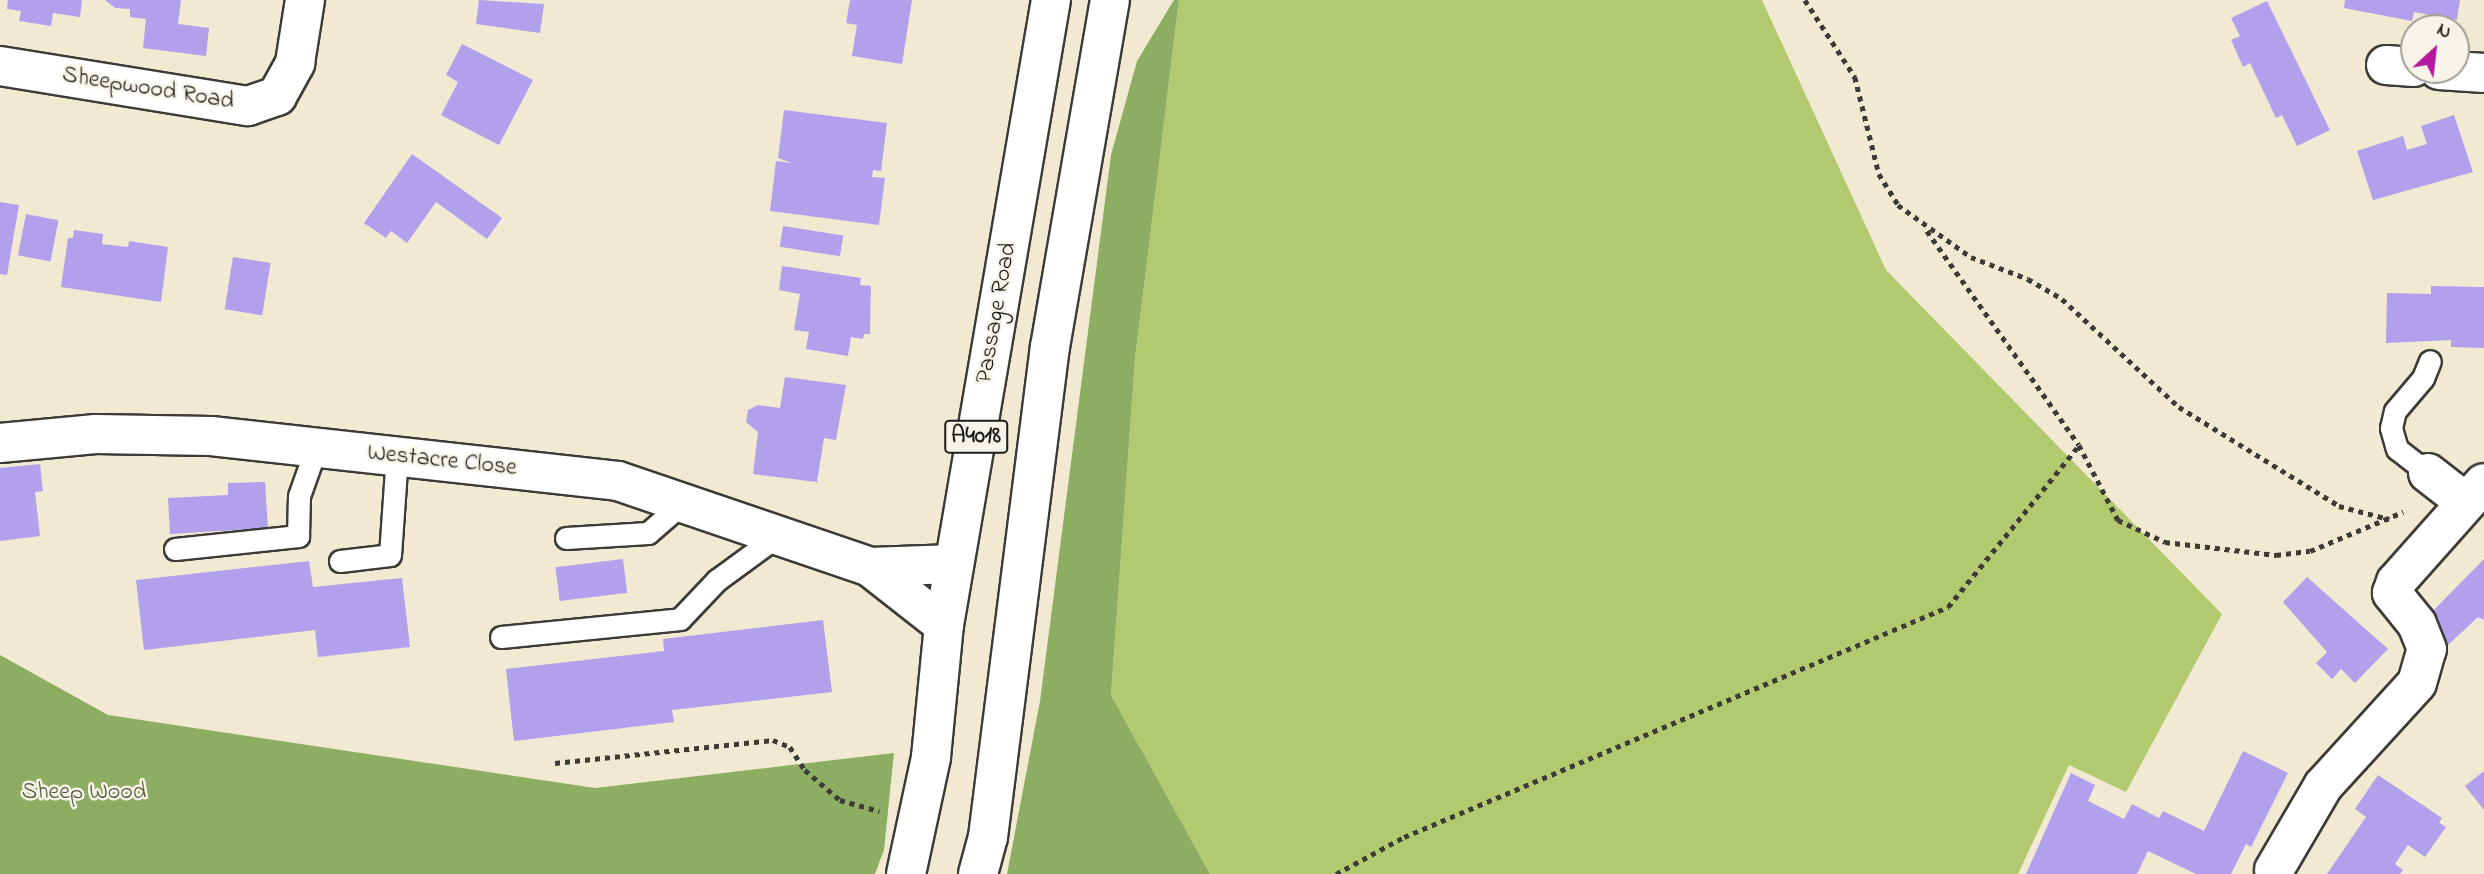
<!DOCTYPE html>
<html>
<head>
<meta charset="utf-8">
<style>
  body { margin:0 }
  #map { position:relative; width:2484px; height:874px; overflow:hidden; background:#f2e9d3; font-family:"Indie Flower",sans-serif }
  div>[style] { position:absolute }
  .green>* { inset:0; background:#b2ca6f }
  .forest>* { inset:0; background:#8dae62 }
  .building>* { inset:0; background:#b1a0ec; transform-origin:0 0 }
  .path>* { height:4.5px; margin-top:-2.25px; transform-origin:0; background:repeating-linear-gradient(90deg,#3c3b37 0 5px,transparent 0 10px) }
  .roads { filter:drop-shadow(2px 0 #3c3b37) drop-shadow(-2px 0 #3c3b37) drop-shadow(0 2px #3c3b37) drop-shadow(0 -2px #3c3b37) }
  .service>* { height:21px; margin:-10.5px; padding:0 10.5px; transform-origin:10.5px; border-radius:10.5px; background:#fff }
  .minor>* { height:38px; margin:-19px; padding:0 19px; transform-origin:19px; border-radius:19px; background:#fff }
  .primary>* { height:38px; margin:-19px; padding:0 19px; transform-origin:19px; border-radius:19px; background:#fff }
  span { translate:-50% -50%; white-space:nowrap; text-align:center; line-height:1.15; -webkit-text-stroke:5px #f7f3e8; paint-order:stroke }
  .shield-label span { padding:2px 5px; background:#f7f3e8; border:2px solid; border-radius:5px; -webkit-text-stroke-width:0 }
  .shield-label { font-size:23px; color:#1c1c1c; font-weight:700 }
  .street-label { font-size:24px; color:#1c1c1c }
  .park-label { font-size:24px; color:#505939 }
  .north { position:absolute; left:2400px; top:14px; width:70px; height:70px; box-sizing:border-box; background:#f7f3e8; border:2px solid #9f9d96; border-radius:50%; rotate:27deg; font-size:19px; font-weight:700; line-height:28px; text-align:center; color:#1c1c1c }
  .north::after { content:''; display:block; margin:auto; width:24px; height:32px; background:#b5179e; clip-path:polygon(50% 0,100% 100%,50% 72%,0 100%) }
</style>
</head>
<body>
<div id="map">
  <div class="green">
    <div style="clip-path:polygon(1179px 0,1762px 0,1886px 270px,2222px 614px,2126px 792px,2069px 765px,2018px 874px,1210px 874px,1111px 695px,1135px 359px)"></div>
  </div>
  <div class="forest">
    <div style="clip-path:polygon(1174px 0,1179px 0,1135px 359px,1111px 695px,1210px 874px,1007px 874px,1040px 701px,1111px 155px,1137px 61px)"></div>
    <div style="clip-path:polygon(0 655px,108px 715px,595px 788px,894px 753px,884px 850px,875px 874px,0 874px)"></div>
  </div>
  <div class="building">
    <div style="clip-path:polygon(8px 0,82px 0,80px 17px,53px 13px,51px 26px,19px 21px,21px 11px,7px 9px)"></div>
    <div style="clip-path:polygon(105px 0,181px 0,178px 24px,209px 28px,206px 56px,143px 48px,146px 19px,130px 17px,130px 9px,115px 8px)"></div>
    <div style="clip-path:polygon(479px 0,544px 4px,540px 33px,476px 24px)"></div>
    <div style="clip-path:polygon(850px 0,912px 0,902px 64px,852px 56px,857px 25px,846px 23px)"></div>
    <div style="clip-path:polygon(2345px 0,2460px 0,2457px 20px,2414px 12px,2412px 21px,2344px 8px)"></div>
    <div style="clip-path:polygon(2267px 1px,2330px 130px,2297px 146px,2282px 115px,2276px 118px,2250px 63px,2243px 67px,2231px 40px,2240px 36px,2231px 18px)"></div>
    <div style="clip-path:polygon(462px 44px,533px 80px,499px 145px,441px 115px,458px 82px,446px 75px)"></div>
    <div style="clip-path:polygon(784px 110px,887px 123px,881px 171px,873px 170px,872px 177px,885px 178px,879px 225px,770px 211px,776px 161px,792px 163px,778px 158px)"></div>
    <div style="clip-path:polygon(2454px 115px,2473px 172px,2373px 200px,2357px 151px,2403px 136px,2407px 150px,2427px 144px,2421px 126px)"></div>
    <div style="clip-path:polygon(412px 154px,502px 218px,487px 239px,436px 202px,407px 243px,391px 231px,386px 238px,364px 223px)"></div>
    <div style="clip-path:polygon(0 202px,19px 205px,7px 275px,0 274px)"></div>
    <div style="left:26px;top:214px;width:33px;height:42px;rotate:11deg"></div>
    <div style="left:783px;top:226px;width:61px;height:21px;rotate:9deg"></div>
    <div style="clip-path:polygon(74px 230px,103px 234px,102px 244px,128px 247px,129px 241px,168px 247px,161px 302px,61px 287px,68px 238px,73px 238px)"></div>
    <div style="left:233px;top:257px;width:38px;height:53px;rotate:9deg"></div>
    <div style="clip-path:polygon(782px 266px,861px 278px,860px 285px,871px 286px,870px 334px,864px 334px,863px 339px,851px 337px,848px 356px,806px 349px,809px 332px,794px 330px,800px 294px,779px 290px)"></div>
    <div style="clip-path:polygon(2431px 286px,2484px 287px,2484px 348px,2451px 347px,2451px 340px,2386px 343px,2387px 293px,2431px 294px)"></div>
    <div style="clip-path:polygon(785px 377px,846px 385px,836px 440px,824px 438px,817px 482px,753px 474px,758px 432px,746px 422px,748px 410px,758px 405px,780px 408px)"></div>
    <div style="clip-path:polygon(40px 464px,43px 491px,35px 492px,40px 536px,0 541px,0 468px)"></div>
    <div style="clip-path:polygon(265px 482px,268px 528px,170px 534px,168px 498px,228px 495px,228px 483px)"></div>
    <div style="left:623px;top:559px;width:34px;height:68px;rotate:83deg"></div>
    <div style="clip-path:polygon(2484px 559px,2484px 620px,2478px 617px,2448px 645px,2424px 620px)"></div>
    <div style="clip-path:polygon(309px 561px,313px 587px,402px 578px,410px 647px,318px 657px,315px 630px,144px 650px,136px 580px)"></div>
    <div style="clip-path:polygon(2307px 577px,2388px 649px,2355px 683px,2341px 669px,2332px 679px,2316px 663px,2327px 652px,2283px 602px)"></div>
    <div style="clip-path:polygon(823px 620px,832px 692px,672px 710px,674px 722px,514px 741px,506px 669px,664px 651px,663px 639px)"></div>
    <div style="clip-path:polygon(2243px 751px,2288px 773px,2251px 847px,2246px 844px,2231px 874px,2196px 874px,2148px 851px,2137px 874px,2026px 874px,2071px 773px,2095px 785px,2088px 801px,2124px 819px,2132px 804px,2159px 818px,2163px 811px,2204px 831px)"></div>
    <div style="clip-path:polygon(2484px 771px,2484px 810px,2465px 786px)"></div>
    <div style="clip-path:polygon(2378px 775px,2442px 818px,2439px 823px,2446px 827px,2425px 857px,2408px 845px,2395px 864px,2403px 870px,2400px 874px,2327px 874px,2366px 817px,2355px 809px)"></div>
  </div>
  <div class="path">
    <div style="left:1805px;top:0;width:92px;rotate:57deg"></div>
    <div style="left:1855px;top:77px;width:100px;rotate:76.1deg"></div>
    <div style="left:1879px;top:174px;width:36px;rotate:58deg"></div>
    <div style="left:1898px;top:205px;width:90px;rotate:35.5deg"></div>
    <div style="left:1971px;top:257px;width:61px;rotate:21.1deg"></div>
    <div style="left:2028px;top:279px;width:39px;rotate:30deg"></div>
    <div style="left:2062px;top:299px;width:159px;rotate:42.7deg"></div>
    <div style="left:2179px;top:407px;width:188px;rotate:31.7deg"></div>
    <div style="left:2339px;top:506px;width:52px;rotate:14.6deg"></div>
    <div style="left:1927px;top:231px;width:262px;rotate:54.6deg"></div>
    <div style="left:555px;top:763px;width:219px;rotate:-6deg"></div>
    <div style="left:773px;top:740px;width:18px;rotate:22deg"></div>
    <div style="left:790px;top:747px;width:27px;rotate:57deg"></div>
    <div style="left:805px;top:770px;width:46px;rotate:40.6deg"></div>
    <div style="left:840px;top:800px;width:41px;rotate:15.8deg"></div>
    <div style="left:1336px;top:874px;width:77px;rotate:-28.6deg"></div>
    <div style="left:1404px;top:837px;width:591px;rotate:-22.92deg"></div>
    <div style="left:1948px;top:607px;width:208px;rotate:-51deg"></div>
    <div style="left:2079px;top:445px;width:85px;rotate:62.5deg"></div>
    <div style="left:2118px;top:520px;width:52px;rotate:25.1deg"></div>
    <div style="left:2165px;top:542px;width:112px;rotate:6.7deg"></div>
    <div style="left:2276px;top:555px;width:34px;rotate:-7deg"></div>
    <div style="left:2310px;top:551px;width:101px;rotate:-22.8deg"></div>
  </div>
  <div class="roads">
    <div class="service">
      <div style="left:2428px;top:473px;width:39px;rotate:-142deg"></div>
      <div style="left:2397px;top:449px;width:22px;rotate:-106deg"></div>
      <div style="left:2391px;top:428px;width:17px;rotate:-77deg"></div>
      <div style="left:2395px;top:411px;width:43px;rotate:-49.7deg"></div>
      <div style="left:2423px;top:378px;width:18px;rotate:-68deg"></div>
      <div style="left:566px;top:538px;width:82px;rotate:-3.5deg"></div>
      <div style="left:648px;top:533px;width:49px;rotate:-40.9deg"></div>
      <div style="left:175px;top:549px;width:124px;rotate:-6deg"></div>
      <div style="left:298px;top:536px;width:40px;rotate:-88.6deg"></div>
      <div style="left:299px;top:496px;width:51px;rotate:-70.5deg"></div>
      <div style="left:340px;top:561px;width:50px;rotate:-6.8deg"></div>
      <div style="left:390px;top:555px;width:99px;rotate:-86deg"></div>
      <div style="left:501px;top:637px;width:180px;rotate:-5.7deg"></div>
      <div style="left:680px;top:619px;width:54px;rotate:-46.5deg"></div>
      <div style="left:717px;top:580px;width:78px;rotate:-36.1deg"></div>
    </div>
    <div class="minor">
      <div style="left:2386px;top:65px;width:28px;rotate:4deg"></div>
      <div style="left:0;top:66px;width:251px;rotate:9.2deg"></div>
      <div style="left:248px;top:106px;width:31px;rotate:-19deg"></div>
      <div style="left:277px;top:96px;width:38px;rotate:-61deg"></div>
      <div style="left:295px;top:63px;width:64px;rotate:-81deg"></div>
      <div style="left:2439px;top:70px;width:45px;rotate:3.8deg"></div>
      <div style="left:0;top:443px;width:96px;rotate:-5.4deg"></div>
      <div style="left:96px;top:434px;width:115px;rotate:1deg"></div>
      <div style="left:211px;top:436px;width:409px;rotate:6.3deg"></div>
      <div style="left:618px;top:481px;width:266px;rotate:18.8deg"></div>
      <div style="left:870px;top:567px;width:84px;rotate:-2deg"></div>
      <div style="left:2428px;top:473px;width:46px;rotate:37.9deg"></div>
      <div style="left:870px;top:567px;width:94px;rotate:38.1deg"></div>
      <div style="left:2274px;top:870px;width:97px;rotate:-59.7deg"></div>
      <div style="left:2323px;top:786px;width:139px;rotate:-47.6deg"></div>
      <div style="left:2417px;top:683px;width:35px;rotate:-74deg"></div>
      <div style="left:2427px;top:649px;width:27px;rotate:-112deg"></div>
      <div style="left:2417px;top:624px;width:40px;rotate:-129deg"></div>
      <div style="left:2392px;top:593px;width:12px;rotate:-70deg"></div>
      <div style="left:2396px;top:582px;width:132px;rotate:-48.4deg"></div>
    </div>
    <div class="primary">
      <div style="left:906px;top:874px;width:120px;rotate:-77.9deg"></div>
      <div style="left:931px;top:757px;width:133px;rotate:-84.4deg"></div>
      <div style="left:944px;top:625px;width:634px;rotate:-80.29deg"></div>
      <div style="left:978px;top:874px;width:38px;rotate:-75deg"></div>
      <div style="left:988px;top:837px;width:494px;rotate:-82.8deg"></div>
      <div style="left:1050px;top:347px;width:352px;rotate:-80.2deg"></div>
    </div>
  </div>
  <div class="shield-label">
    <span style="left:976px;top:437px">A4018</span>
  </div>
  <div class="street-label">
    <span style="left:148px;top:89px;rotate:9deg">Sheepwood Road</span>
    <span style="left:997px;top:313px;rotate:-80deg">Passage Road</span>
    <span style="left:442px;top:461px;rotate:6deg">Westacre Close</span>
  </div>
  <div class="park-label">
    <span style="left:84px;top:793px">Sheep Wood</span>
  </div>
  <div class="north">N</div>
</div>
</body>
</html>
